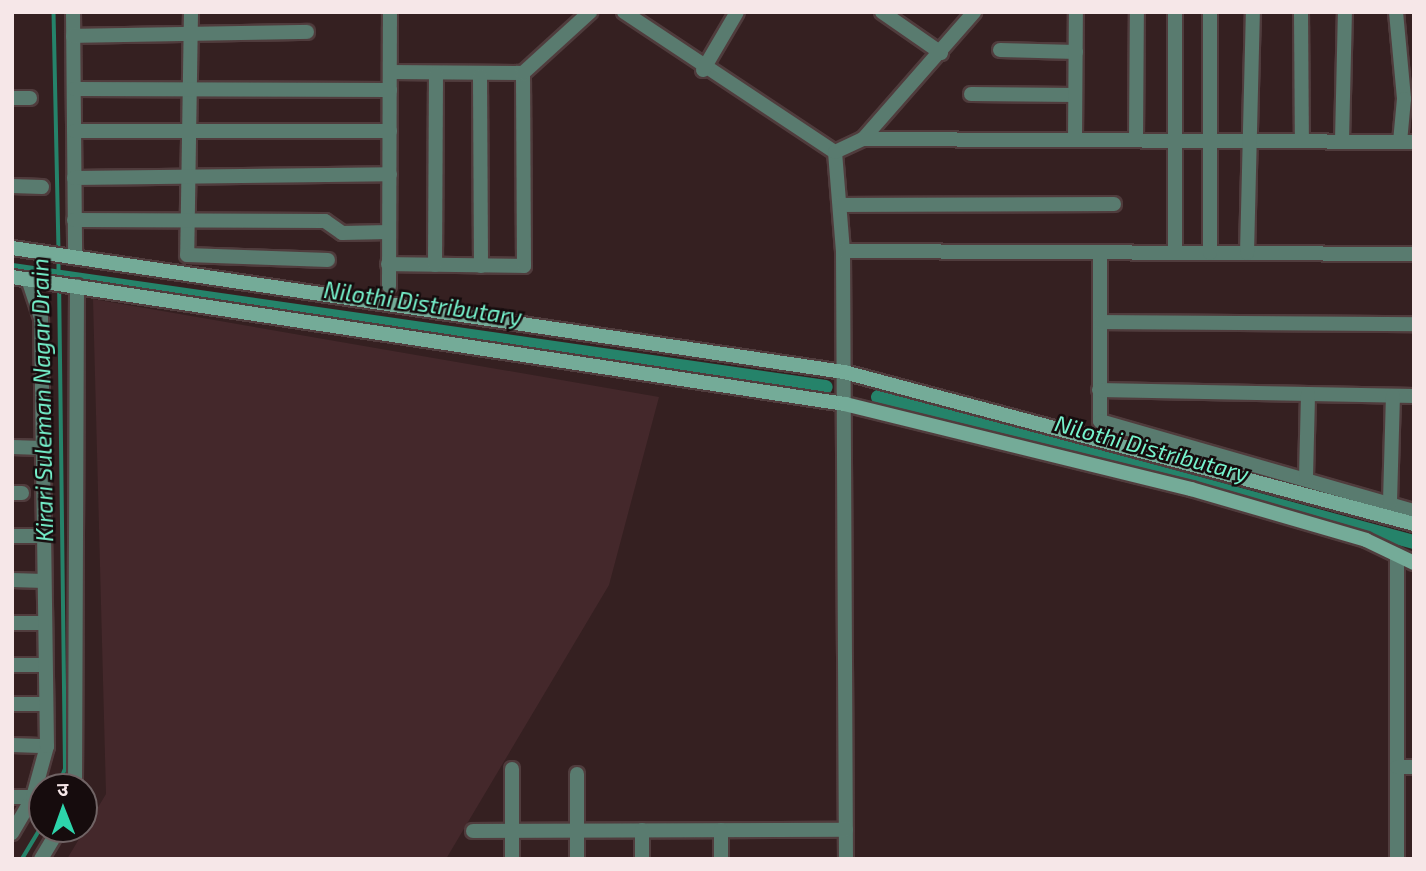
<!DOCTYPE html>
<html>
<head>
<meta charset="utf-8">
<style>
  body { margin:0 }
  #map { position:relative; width:1426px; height:871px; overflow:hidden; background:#352021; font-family:"Exo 2","Noto Sans Devanagari",sans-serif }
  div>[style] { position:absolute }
  .built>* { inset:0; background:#44282b }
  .stream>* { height:3.5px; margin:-1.75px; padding:0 1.75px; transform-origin:1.75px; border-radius:1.75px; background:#25836a }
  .canal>* { height:14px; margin:-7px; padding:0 7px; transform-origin:7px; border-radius:7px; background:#25836a }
  .roads { filter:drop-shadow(2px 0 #503c3d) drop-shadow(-2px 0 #503c3d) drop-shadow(0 2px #503c3d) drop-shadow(0 -2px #503c3d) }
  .street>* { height:14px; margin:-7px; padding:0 7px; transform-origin:7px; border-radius:7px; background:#597b6f }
  .secondary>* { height:14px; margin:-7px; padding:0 7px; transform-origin:7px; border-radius:7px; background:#74ab98 }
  span { translate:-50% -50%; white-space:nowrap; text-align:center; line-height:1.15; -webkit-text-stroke:5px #160c0d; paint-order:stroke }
  .water-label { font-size:23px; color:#76f3cd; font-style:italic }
  .frame { position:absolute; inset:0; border:14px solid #f6e7e8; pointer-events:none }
  .north { position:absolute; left:28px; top:773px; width:70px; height:70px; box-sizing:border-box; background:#160c0d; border:2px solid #706465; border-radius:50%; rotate:359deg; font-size:19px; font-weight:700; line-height:28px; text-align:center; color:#f6e7e8 }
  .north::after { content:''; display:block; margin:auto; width:24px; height:32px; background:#2dd5ab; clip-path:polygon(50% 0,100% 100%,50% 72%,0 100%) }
</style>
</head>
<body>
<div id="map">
  <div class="built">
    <div style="clip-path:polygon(93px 299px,659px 397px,609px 585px,446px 859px,67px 859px,106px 794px)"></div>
  </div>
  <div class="stream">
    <div style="left:54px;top:12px;width:239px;rotate:88.8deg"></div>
    <div style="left:59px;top:258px;width:21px;rotate:90deg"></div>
    <div style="left:58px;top:787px;width:19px;rotate:-69deg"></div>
    <div style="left:65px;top:769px;width:479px;rotate:-90.7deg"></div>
    <div style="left:22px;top:859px;width:39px;rotate:-59deg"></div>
  </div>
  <div class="canal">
    <div style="left:12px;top:270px;width:822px;rotate:8.18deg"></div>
    <div style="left:878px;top:397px;width:555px;rotate:15.14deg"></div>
  </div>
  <div class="roads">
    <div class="street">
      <div style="left:73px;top:12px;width:245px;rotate:89.5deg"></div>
      <div style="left:191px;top:12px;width:243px;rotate:90.9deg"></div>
      <div style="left:187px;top:255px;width:141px;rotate:2deg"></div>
      <div style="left:624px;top:12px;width:253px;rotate:33.6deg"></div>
      <div style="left:835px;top:152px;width:99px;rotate:85.4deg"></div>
      <div style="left:843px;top:251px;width:608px;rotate:89.72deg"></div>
      <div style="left:882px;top:12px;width:72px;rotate:34.8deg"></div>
      <div style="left:1175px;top:12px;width:240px;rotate:90deg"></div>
      <div style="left:1301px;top:12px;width:129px;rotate:89.6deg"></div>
      <div style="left:1396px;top:12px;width:87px;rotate:84.7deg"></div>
      <div style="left:1404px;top:99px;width:43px;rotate:95.3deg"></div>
      <div style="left:73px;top:36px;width:234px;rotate:-1deg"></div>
      <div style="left:1000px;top:50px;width:76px;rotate:1.5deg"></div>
      <div style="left:703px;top:70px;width:67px;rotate:-59.6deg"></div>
      <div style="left:390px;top:72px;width:133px;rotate:0.4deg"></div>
      <div style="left:480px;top:76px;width:190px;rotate:89.7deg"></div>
      <div style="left:74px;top:89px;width:316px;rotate:0.2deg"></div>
      <div style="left:971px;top:94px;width:104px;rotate:0.6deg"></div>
      <div style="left:12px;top:98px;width:18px"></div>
      <div style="left:74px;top:131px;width:316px"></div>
      <div style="left:863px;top:139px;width:169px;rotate:-48.8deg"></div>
      <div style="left:1075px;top:140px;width:128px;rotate:-89.6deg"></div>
      <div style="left:1136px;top:140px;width:128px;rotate:-89.6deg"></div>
      <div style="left:1342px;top:141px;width:129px;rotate:-88.7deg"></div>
      <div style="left:835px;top:152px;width:31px;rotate:-25deg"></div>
      <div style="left:863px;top:139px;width:551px;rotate:0.31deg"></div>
      <div style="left:74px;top:178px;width:316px;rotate:-0.7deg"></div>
      <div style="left:12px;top:186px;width:30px;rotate:2deg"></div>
      <div style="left:840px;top:205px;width:274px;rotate:-0.2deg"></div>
      <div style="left:74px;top:220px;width:251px;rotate:0.2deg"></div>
      <div style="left:325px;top:221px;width:21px;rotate:35deg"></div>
      <div style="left:342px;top:233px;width:47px;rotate:-1.2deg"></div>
      <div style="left:843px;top:251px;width:571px;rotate:0.3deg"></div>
      <div style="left:1100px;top:252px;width:169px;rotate:90deg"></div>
      <div style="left:1100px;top:421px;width:327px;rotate:16deg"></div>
      <div style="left:1210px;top:253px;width:241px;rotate:-90deg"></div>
      <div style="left:1247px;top:253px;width:241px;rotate:-88.6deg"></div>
      <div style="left:388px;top:264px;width:136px;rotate:0.8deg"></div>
      <div style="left:524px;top:266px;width:193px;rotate:-90.3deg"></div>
      <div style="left:523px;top:73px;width:91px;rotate:-42.3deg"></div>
      <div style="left:435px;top:265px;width:191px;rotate:-89.7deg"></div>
      <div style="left:389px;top:286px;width:274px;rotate:-89.8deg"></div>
      <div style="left:1100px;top:322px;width:314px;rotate:0.4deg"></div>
      <div style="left:1099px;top:390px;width:315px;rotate:1.1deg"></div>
      <div style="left:12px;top:447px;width:30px;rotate:2deg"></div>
      <div style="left:1306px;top:477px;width:83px;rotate:-88.6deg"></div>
      <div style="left:12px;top:493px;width:10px"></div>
      <div style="left:1390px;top:502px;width:106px;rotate:-88.4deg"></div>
      <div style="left:12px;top:536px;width:31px"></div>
      <div style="left:1397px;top:555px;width:304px;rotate:90deg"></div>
      <div style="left:12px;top:580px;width:32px;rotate:2deg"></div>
      <div style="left:12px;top:623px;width:33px"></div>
      <div style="left:12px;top:665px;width:33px"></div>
      <div style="left:12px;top:704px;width:34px"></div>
      <div style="left:12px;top:745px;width:35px;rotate:2deg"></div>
      <div style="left:1397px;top:767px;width:17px"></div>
      <div style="left:75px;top:787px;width:501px;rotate:-89.77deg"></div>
      <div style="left:12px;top:797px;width:21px"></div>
      <div style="left:473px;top:831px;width:373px;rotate:-0.2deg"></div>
      <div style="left:12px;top:833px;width:42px;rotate:-59.7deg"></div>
      <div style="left:33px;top:797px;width:53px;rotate:-74.6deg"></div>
      <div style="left:47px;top:746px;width:428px;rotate:-90.8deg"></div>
      <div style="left:41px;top:318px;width:41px;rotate:-108.4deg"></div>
      <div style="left:41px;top:859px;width:35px;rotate:-59deg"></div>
      <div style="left:512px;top:859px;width:90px;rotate:-90deg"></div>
      <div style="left:577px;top:859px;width:85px;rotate:-90deg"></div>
      <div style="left:642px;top:859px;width:29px;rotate:-90deg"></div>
      <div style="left:721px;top:859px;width:29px;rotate:-90deg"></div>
    </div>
    <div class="secondary">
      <div style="left:12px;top:248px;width:841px;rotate:8.48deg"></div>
      <div style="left:844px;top:372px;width:590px;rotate:14.93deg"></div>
      <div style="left:12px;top:277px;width:843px;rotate:8.67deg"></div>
      <div style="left:845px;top:404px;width:356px;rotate:13.8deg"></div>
      <div style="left:1191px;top:489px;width:182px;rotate:16.2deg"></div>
      <div style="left:1366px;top:540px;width:53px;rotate:25.6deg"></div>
    </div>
  </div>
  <div class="water-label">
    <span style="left:423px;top:303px;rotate:8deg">Nilothi Distributary</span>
    <span style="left:42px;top:400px;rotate:-91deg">Kirari Suleman Nagar Drain</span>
    <span style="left:1152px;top:448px;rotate:15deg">Nilothi Distributary</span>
  </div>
  <div class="frame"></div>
  <div class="north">उ</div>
</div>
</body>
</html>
